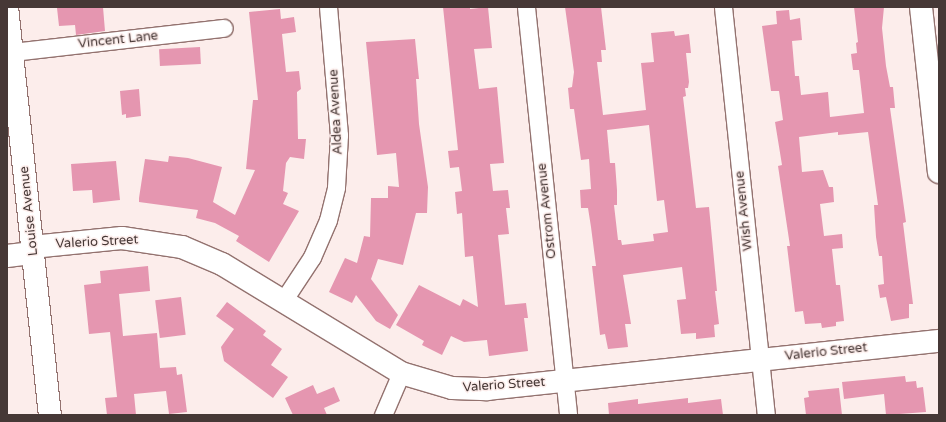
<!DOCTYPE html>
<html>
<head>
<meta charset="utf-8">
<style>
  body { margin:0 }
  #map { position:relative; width:946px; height:422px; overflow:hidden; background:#fcedeb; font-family:"Varela Round",sans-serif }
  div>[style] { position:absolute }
  .building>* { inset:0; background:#e596b0; transform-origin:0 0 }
  .roads { filter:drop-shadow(1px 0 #93726f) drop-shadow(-1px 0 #93726f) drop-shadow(0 1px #93726f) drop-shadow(0 -1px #93726f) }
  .minor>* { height:17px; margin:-8.5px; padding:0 8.5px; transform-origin:8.5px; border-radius:8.5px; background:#fff }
  .tertiary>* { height:22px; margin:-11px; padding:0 11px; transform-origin:11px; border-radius:11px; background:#fff }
  .secondary>* { height:22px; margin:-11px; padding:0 11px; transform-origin:11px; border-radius:11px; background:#fff }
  span { translate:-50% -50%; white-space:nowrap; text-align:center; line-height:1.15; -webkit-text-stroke:3px #fcedeb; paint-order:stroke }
  .street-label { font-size:13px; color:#463836 }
  .frame { position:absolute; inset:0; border:8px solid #463836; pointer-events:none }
</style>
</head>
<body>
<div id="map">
  <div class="building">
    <div style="clip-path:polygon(103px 7px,105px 31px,76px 35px,75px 25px,59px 26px,57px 8px)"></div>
    <div style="clip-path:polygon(443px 7px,470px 7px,470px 9px,488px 7px,492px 48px,474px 49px,479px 89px,497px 87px,504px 163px,490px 164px,493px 191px,508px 190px,510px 208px,506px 208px,509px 234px,498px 235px,505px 305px,526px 303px,528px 318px,524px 318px,528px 351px,489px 356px,487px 340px,464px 342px,451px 336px,442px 355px,422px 345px,424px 341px,396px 325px,419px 285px,460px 306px,463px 299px,478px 307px,473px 256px,465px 257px,462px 213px,457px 214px,455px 192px,462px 191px,459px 167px,450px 168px,448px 151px,458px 150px)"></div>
    <div style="clip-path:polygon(evenodd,565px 7px,601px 7px,606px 50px,601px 50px,602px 62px,597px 62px,603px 115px,646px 110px,641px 63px,654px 62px,651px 33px,674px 31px,675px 36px,689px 34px,691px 53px,686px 53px,689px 82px,688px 88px,685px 88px,686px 96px,683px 97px,696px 208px,709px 207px,717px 291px,715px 291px,719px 324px,714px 325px,715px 337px,696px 339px,696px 333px,681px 334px,677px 300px,686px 299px,682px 267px,623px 275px,631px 324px,625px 324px,628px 347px,608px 349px,605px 334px,600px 335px,592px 266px,596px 266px,591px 227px,588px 208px,581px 208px,580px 190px,591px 189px,589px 159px,581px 160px,574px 109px,570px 109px,568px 88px,572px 87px,574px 72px,565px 7px,649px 125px,657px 201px,664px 200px,668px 232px,653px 234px,654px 241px,622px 245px,621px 240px,618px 240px,614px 205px,617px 205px,617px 190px,615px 163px,610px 163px,607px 130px,649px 125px)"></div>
    <div style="clip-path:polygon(854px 7px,884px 7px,882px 28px,886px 66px,890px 87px,893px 87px,895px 108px,890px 108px,906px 222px,903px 223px,913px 304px,909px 304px,909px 318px,891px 321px,886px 297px,880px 298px,878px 285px,884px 284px,882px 256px,879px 256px,876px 237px,874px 205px,878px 205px,868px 132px,838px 135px,838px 132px,799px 137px,802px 172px,823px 170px,829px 187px,833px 187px,834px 202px,820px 204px,824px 236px,842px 234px,843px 248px,832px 249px,836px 285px,840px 285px,844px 321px,836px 322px,836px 326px,822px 328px,821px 323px,805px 324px,803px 311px,795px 312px,787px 246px,790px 246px,778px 166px,782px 165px,775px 122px,783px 120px,779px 91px,771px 91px,762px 26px,777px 24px,776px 11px,789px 10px,790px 20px,800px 18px,802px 40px,792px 41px,795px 76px,799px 76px,801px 95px,828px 92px,830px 117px,864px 113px,859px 70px,853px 70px,851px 54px,857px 53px,856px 43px,858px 42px)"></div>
    <div style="clip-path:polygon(280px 9px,281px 19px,294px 17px,296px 32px,282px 34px,286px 72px,299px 71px,301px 89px,297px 92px,298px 139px,306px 139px,304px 159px,290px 157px,286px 163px,283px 191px,288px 193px,283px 204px,299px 211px,269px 262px,236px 241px,239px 236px,215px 223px,196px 218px,198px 210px,139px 202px,139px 198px,145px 159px,168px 162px,169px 156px,188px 158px,222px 167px,213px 202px,235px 215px,255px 170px,246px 169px,253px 100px,258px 100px,249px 12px)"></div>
    <div style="clip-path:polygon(415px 39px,419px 79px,416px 79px,419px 124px,428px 187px,427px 213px,416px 213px,403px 265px,378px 259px,371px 279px,398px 315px,390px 329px,376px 321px,356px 295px,352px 303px,329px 292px,345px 258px,357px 263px,364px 236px,370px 237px,371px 198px,388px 198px,388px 186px,399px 187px,396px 153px,377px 155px,366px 42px)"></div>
    <div style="left:200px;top:47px;width:17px;height:41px;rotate:87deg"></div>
    <div style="clip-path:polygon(139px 89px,141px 116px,126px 118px,126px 114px,122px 115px,120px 91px)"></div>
    <div style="clip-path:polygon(116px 161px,120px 200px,93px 203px,92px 190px,73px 191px,71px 164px)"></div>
    <div style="clip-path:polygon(148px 266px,150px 291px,119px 294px,123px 336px,157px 333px,160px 368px,176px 367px,177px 375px,182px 374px,187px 412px,169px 414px,166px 391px,134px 394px,136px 415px,107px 415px,105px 398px,117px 397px,110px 332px,89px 334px,84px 285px,101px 283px,100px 271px)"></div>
    <div style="left:181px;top:297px;width:38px;height:26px;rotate:83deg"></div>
    <div style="clip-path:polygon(227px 302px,266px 331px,263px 335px,282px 349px,271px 365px,288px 377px,273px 398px,224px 361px,221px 347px,234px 329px,216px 316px)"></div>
    <div style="clip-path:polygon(905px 376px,906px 382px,916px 381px,917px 388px,923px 387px,926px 412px,886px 415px,884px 394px,844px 399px,842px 382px)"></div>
    <div style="clip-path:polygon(313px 385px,317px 394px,334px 387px,340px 401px,324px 408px,327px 415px,293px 415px,285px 398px)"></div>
    <div style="clip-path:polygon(839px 388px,842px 415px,806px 415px,804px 398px,809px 397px,808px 391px)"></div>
    <div style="clip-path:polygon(688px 398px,688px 403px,721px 399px,723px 415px,609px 415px,608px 403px,638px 399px,638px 404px)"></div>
  </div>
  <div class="roads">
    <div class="minor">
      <div style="left:526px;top:7px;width:410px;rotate:84.1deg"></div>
      <div style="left:723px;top:7px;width:410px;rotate:84deg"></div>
      <div style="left:12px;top:52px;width:213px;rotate:-6.5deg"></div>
      <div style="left:283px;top:301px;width:53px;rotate:-56.6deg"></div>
      <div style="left:312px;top:257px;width:40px;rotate:-66.6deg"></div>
      <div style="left:328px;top:220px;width:34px;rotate:-76deg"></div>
      <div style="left:336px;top:187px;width:52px;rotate:-86.7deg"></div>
      <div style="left:339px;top:135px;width:128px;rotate:-94.9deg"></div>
      <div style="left:383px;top:415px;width:46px;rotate:-66.8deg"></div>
    </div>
    <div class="tertiary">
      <div style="left:921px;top:7px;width:166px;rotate:83.8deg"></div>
      <div style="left:32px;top:247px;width:90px;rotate:-5.7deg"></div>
      <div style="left:122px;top:238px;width:61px;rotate:8.5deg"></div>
      <div style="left:182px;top:247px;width:43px;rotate:23deg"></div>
      <div style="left:222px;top:264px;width:210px;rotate:31.3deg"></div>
      <div style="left:401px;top:373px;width:53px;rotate:16.4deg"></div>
      <div style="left:452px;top:388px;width:36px;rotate:2deg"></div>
      <div style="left:488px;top:389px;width:454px;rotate:-6.1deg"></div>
      <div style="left:7px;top:256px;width:26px;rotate:-7deg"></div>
    </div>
    <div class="secondary">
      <div style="left:7px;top:7px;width:410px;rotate:84deg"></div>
    </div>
  </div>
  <div class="street-label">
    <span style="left:118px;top:40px;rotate:-6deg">Vincent Lane</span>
    <span style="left:336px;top:112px;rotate:-93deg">Aldea Avenue</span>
    <span style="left:29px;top:211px;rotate:-96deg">Louise Avenue</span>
    <span style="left:547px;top:211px;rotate:-96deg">Ostrom Avenue</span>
    <span style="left:744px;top:211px;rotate:-96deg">Wish Avenue</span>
    <span style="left:97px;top:242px;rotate:-3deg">Valerio Street</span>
    <span style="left:826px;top:352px;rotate:-6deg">Valerio Street</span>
    <span style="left:504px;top:385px;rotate:-4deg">Valerio Street</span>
  </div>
  <div class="frame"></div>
</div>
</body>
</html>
